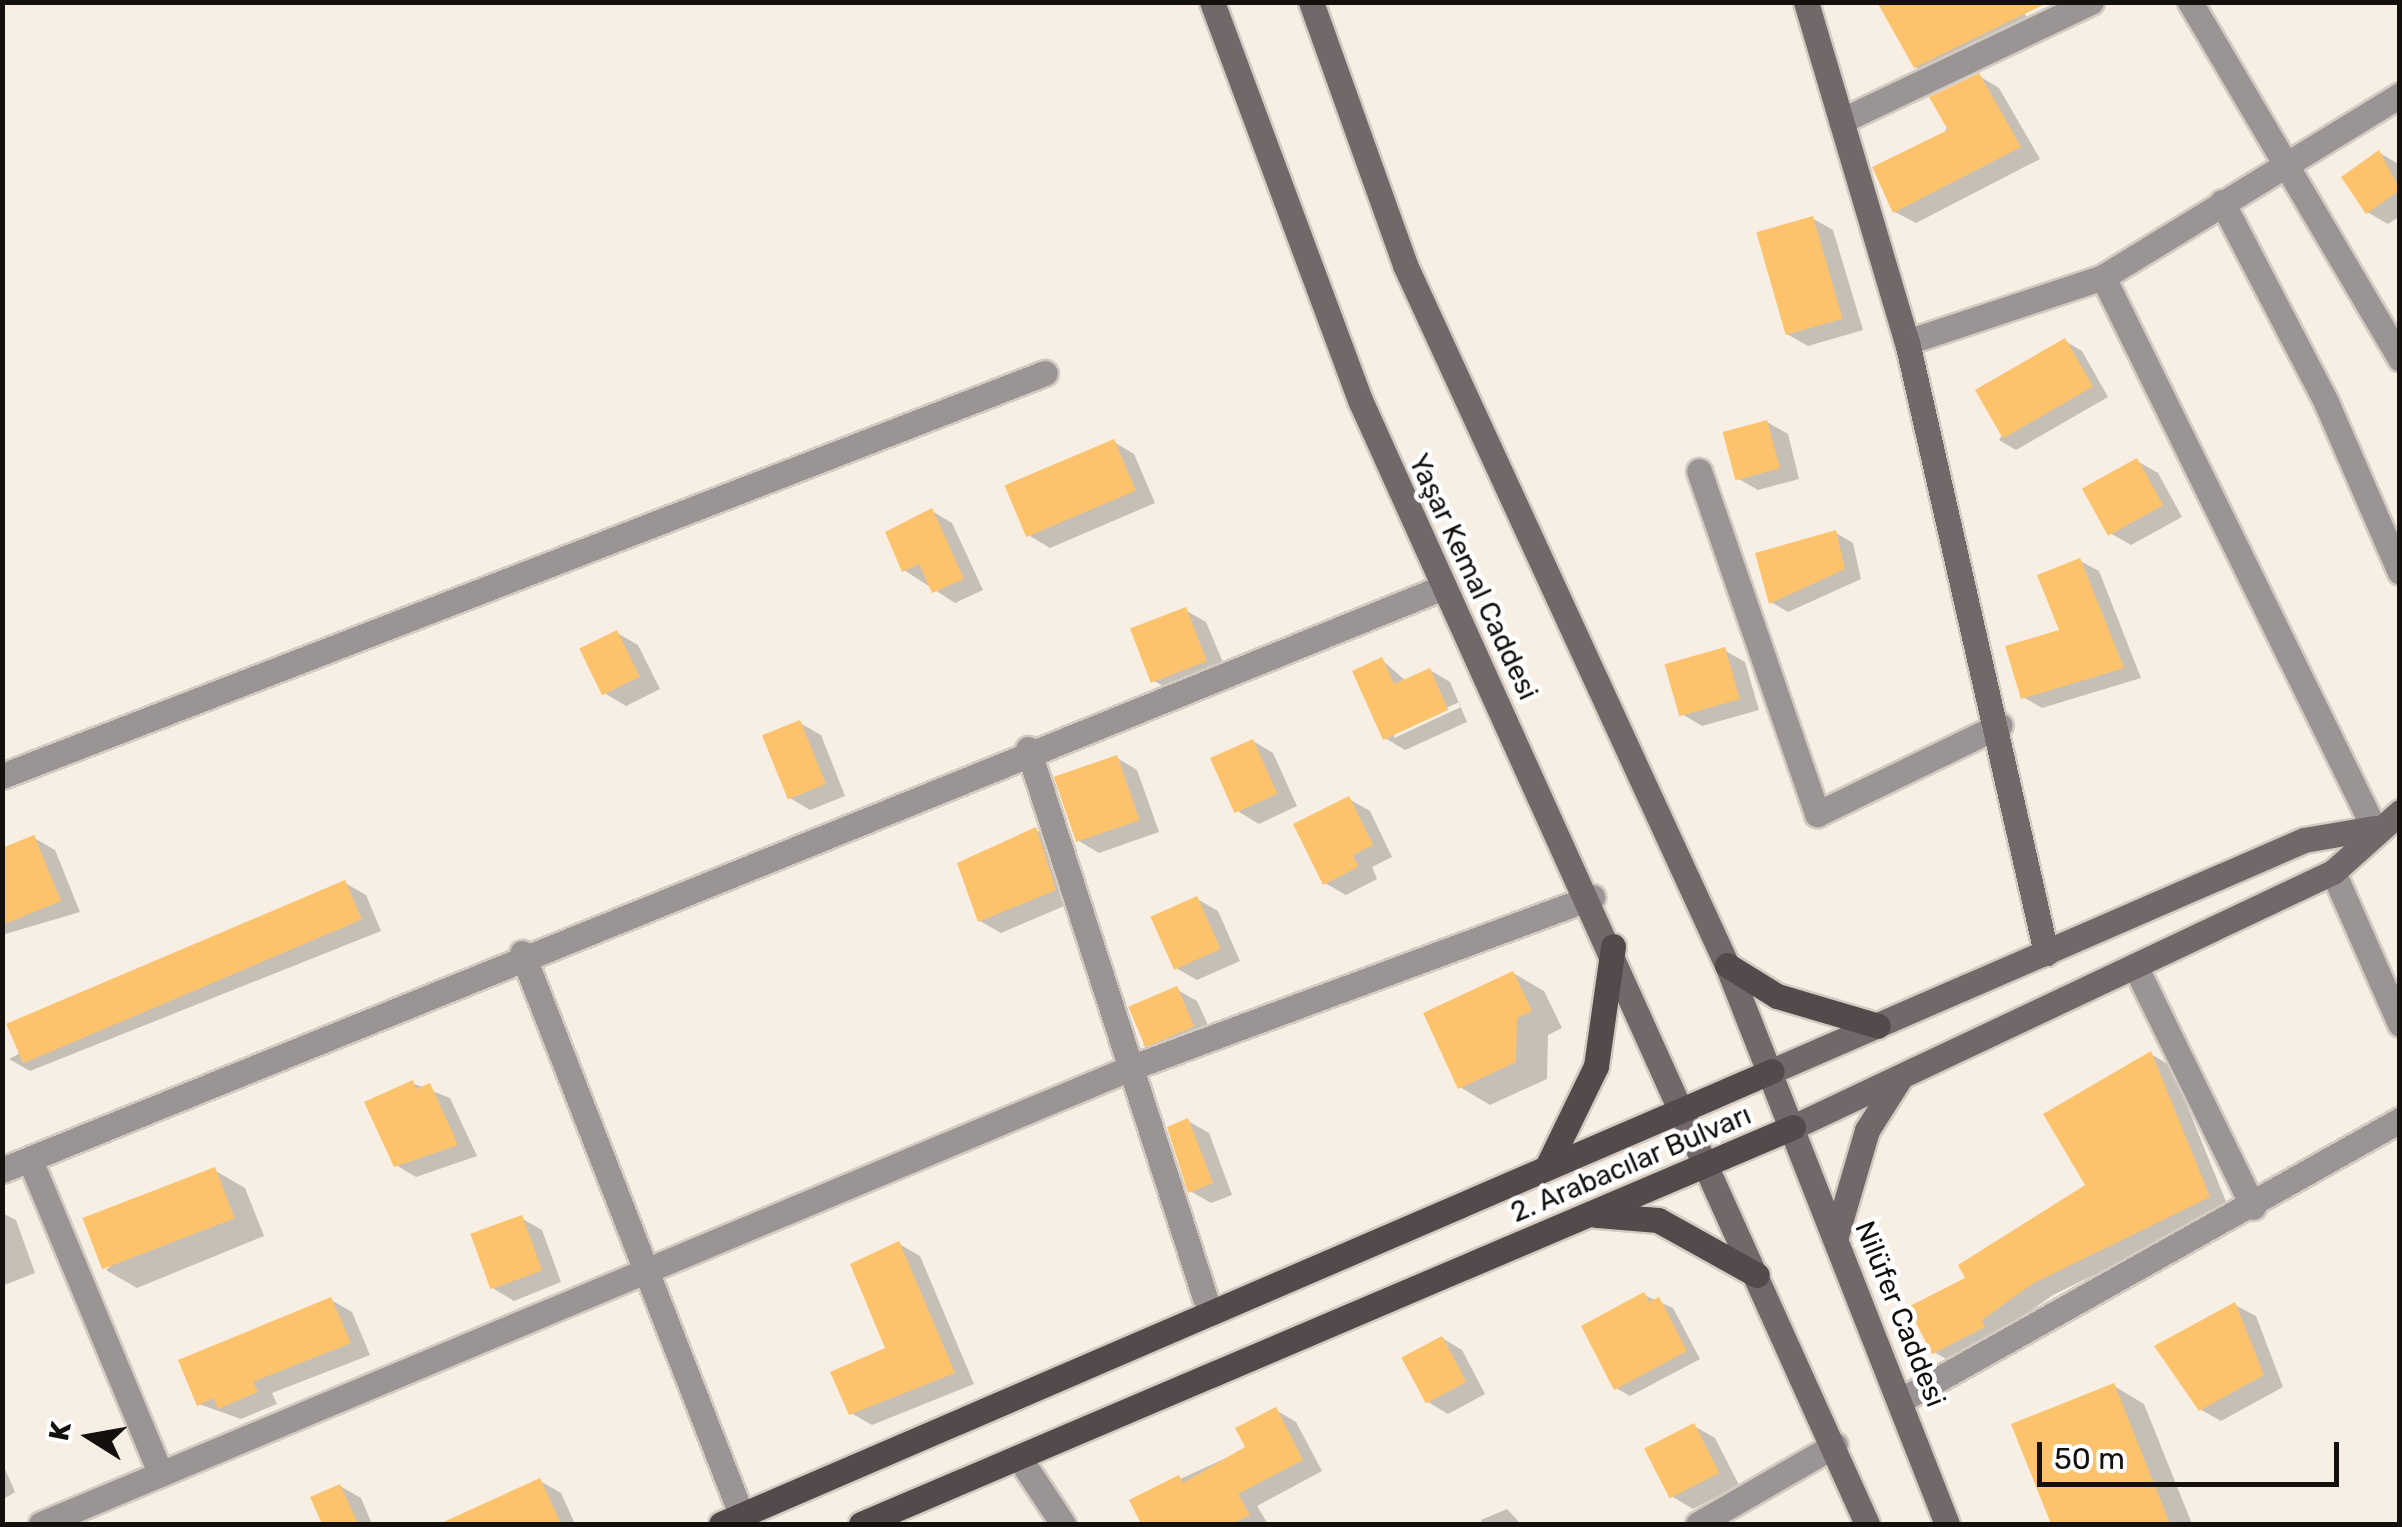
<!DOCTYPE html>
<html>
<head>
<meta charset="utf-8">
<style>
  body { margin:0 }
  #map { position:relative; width:2402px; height:1527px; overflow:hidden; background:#f7efe4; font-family:Rubik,sans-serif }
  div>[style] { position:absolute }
  .shadow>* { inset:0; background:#0003 }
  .building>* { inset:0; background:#fdc36c; transform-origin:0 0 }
  .roads { filter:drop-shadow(2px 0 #d3cbc2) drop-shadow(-2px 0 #d3cbc2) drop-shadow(0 2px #d3cbc2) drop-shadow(0 -2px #d3cbc2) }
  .street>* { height:25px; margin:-12.5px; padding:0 12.5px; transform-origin:12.5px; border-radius:12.5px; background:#9a9495 }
  .secondary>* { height:25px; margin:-12.5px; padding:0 12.5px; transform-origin:12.5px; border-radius:12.5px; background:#716869 }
  .primary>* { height:25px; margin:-12.5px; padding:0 12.5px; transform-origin:12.5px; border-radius:12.5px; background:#544a4b }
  span { translate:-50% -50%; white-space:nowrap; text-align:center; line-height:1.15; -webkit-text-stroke:9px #fff; paint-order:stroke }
  .street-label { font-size:28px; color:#13100d }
  .frame { position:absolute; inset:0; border:5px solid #13100d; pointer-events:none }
  .north { position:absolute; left:40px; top:1387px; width:100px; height:100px; -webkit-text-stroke:8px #fff; paint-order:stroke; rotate:281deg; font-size:28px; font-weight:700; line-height:40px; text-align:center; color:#13100d }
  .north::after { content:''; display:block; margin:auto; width:35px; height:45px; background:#13100d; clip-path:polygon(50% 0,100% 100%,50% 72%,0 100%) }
  .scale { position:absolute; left:2037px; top:1442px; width:302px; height:45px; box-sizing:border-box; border:5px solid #13100d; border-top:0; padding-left:12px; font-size:30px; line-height:35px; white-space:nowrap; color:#13100d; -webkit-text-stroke:8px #fff; paint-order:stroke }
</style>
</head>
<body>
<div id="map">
  <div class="shadow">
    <div style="clip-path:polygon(2018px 2px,2034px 30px,1934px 77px,1915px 67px)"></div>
    <div style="clip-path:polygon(1979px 76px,1999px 88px,2040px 159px,1916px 223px,1895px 212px)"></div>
    <div style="clip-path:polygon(2380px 153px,2400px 165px,2400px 216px,2388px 224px,2367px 212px)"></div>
    <div style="clip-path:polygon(1812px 218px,1833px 230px,1863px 330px,1808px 346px,1787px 334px)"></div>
    <div style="clip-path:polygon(2065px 341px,2082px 351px,2108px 397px,2016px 450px,1999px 440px)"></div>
    <div style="clip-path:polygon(1767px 422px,1788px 434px,1799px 479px,1758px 490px,1737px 478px)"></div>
    <div style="clip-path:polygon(1114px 442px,1134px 454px,1155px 503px,1050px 548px,1030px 536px)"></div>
    <div style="clip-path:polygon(2137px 461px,2158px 473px,2182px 517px,2131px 545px,2110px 533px)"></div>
    <div style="clip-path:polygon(932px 511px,952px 523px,983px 590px,955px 603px,904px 570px)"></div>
    <div style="clip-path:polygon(1836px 533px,1853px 543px,1861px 579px,1788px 612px,1771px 602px)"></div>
    <div style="clip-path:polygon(2080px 561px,2099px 571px,2141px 678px,2042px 708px,2023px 697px,2062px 631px)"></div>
    <div style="clip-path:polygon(1185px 610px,1206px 622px,1227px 672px,1175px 693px,1154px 681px)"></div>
    <div style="clip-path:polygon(617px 633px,638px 645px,660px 689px,626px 706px,606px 694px)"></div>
    <div style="clip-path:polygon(1724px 650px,1745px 662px,1759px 710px,1702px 726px,1682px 714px)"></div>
    <div style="clip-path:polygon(evenodd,1382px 660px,1406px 681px,1430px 670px,1450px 682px,1467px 722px,1405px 750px,1385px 738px,1382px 660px,1459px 702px,1461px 707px,1394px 738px,1394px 732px,1459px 702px)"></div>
    <div style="clip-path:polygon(800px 723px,821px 735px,845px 796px,810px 810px,790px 798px)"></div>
    <div style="clip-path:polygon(1253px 741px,1273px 753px,1297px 806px,1259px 824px,1239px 812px)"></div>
    <div style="clip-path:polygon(1117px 758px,1137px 770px,1159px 832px,1099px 853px,1079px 841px)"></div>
    <div style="clip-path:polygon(1349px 799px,1370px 811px,1392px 857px,1372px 867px,1377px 879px,1346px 895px,1325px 883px)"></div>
    <div style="clip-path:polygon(1036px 830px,1056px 842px,1076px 901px,1001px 933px,980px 921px)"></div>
    <div style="clip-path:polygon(34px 838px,55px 850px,80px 912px,2px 935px,2px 856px)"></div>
    <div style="clip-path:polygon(345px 883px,366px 895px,381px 931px,30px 1071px,9px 1059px)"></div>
    <div style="clip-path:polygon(1197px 899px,1218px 911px,1240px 961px,1197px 980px,1176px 968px)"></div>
    <div style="clip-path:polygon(1513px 973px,1544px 991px,1562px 1028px,1548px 1035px,1547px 1079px,1490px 1105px,1460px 1087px)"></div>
    <div style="clip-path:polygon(1176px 989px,1197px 1001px,1214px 1038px,1164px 1057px,1143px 1045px)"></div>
    <div style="clip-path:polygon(2151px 1054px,2171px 1066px,2229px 1209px,2053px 1295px,1955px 1364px,1934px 1352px,1968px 1279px,2089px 1186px)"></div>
    <div style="clip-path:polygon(412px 1083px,450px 1098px,477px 1156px,416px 1177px,396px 1165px)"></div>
    <div style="clip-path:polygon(1188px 1121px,1209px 1133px,1232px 1195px,1211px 1203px,1190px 1191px)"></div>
    <div style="clip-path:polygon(214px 1170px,245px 1188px,264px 1236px,137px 1288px,106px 1270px)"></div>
    <div style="clip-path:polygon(2px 1213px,16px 1220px,35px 1273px,2px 1286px)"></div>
    <div style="clip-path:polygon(521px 1218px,542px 1230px,561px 1282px,514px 1301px,494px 1289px)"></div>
    <div style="clip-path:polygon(899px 1244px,920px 1256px,974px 1384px,872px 1425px,851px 1413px,888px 1349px)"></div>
    <div style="clip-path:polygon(1644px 1295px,1673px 1308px,1700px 1359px,1630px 1396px,1616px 1388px)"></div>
    <div style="clip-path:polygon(331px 1300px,352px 1312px,370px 1355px,272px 1393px,277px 1404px,241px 1419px,199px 1404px)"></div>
    <div style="clip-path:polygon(2235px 1305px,2256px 1316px,2283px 1387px,2221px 1421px,2200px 1409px)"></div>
    <div style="clip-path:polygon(1442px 1338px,1462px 1350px,1485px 1394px,1448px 1414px,1428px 1402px)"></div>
    <div style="clip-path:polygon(2114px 1386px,2144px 1404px,2192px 1524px,2054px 1524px,2014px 1425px)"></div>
    <div style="clip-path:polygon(1276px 1410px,1296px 1422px,1322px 1471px,1257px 1506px,1268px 1524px,1144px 1524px,1132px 1501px,1248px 1448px)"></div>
    <div style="clip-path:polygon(1694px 1426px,1715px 1438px,1739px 1485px,1693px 1509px,1673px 1497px)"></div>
    <div style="clip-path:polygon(2px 1462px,15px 1492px,2px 1500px)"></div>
    <div style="clip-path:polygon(540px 1481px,561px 1493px,575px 1524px,502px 1524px,492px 1503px)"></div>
    <div style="clip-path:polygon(340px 1486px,361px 1498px,372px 1524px,325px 1524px,313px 1498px)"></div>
    <div style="clip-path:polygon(1507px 1509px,1521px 1524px,1483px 1524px,1481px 1520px)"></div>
  </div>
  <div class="building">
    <div style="clip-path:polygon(1877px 2px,2049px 2px,1914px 68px)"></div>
    <div style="clip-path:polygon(1979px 73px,2021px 147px,1893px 213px,1872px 167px,1948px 130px,1929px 97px)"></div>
    <div style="clip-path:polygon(2379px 150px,2400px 190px,2366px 214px,2341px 177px)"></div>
    <div style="left:1813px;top:216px;width:107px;height:59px;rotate:74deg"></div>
    <div style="left:2065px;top:338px;width:56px;height:104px;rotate:60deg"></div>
    <div style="left:1767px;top:420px;width:50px;height:46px;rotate:75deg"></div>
    <div style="left:1114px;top:439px;width:56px;height:119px;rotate:67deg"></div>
    <div style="left:2137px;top:458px;width:54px;height:63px;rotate:61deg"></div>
    <div style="clip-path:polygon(932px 508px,964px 579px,932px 593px,919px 564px,902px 572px,885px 532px)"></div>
    <div style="clip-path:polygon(1836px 530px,1845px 569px,1769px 604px,1755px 553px)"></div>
    <div style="clip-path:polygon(2080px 558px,2124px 668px,2021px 699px,2005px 646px,2059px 630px,2037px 575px)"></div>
    <div style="left:1186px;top:607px;width:58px;height:60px;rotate:69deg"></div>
    <div style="left:617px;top:630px;width:52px;height:42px;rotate:64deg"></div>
    <div style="left:1725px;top:647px;width:54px;height:63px;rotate:74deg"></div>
    <div style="clip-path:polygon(1382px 657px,1394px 684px,1430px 668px,1448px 710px,1383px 740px,1352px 671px)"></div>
    <div style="left:800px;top:720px;width:69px;height:41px;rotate:68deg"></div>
    <div style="left:1253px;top:739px;width:60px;height:47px;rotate:66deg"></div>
    <div style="left:1117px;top:755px;width:69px;height:67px;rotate:71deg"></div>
    <div style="clip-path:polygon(1349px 796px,1373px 845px,1353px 855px,1358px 867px,1323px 885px,1293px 824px)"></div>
    <div style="clip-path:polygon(1036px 827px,1056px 890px,978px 922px,957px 863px)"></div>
    <div style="clip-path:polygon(34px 835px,61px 901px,2px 925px,2px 848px)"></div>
    <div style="left:345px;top:880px;width:43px;height:368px;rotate:67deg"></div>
    <div style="left:1197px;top:896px;width:58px;height:51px;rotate:66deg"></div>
    <div style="clip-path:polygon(1513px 971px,1532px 1011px,1517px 1018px,1516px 1062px,1458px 1089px,1423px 1013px)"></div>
    <div style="left:1177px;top:986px;width:44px;height:53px;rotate:67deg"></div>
    <div style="clip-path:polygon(2151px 1051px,2210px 1197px,2032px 1284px,1982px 1320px,1985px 1327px,1932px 1354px,1908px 1307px,1965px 1278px,1958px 1265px,2085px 1185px,2043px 1114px)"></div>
    <div style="clip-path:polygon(413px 1080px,416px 1089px,430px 1083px,458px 1145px,394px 1167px,364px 1102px)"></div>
    <div style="clip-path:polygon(1188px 1118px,1213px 1183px,1188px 1193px,1167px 1127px)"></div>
    <div style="left:215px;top:1167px;width:55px;height:142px;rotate:69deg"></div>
    <div style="left:522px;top:1215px;width:59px;height:55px;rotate:70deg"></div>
    <div style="clip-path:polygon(899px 1241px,955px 1373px,849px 1415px,830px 1372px,885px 1348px,850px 1264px)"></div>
    <div style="clip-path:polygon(1644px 1292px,1649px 1302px,1659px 1297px,1687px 1351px,1614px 1390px,1581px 1326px)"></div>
    <div style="clip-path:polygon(331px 1297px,351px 1343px,253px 1382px,258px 1392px,218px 1409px,214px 1398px,197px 1406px,178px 1360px)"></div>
    <div style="clip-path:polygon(2235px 1302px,2264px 1375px,2199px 1411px,2154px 1346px)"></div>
    <div style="left:1442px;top:1336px;width:52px;height:46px;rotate:62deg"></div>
    <div style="clip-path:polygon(2114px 1383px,2170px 1524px,2051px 1524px,2011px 1424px)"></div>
    <div style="clip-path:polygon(1276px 1407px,1303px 1460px,1238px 1494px,1250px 1515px,1232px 1524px,1141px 1524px,1129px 1500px,1179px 1475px,1183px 1483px,1245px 1447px,1235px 1428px)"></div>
    <div style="left:1694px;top:1423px;width:56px;height:56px;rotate:63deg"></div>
    <div style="clip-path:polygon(540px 1478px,561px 1524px,439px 1524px)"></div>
    <div style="clip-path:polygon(340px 1484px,358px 1524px,322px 1524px,310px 1497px)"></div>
  </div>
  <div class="roads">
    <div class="street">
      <div style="left:2190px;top:2px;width:414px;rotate:59.5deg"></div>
      <div style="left:1841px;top:121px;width:277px;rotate:-25.5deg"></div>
      <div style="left:2222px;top:202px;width:225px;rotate:62.5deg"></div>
      <div style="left:2326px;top:402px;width:185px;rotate:66.5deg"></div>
      <div style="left:2103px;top:277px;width:614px;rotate:63.81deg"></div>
      <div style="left:1907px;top:342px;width:206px;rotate:-18.3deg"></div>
      <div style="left:2103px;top:277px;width:348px;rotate:-31.5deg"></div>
      <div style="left:1699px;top:471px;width:363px;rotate:71deg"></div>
      <div style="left:1817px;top:814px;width:203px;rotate:-25.9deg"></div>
      <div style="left:1028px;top:749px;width:577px;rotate:72.13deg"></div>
      <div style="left:2px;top:776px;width:1118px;rotate:-21.13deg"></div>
      <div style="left:2333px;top:872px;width:166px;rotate:66.2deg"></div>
      <div style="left:522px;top:953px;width:613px;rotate:68.67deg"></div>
      <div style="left:2136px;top:968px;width:266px;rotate:63.9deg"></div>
      <div style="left:30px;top:1160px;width:340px;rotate:67.4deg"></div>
      <div style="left:2px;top:1170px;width:1552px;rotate:-22.02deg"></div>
      <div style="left:1903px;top:1399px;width:570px;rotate:-29.31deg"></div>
      <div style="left:1020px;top:1459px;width:78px;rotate:56.5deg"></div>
      <div style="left:41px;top:1524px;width:1181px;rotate:-22.72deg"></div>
      <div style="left:1130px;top:1068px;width:493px;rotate:-20.3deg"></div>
      <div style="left:1698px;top:1524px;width:158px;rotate:-30deg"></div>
    </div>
    <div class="secondary">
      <div style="left:1212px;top:2px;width:425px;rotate:69.6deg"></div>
      <div style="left:1360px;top:400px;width:1233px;rotate:65.72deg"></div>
      <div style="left:1311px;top:2px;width:279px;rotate:70.3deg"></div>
      <div style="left:1405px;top:265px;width:771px;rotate:65.3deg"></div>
      <div style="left:1727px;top:965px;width:601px;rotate:68.52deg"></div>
      <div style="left:1806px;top:2px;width:355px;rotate:73.5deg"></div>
      <div style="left:1907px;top:342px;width:627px;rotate:77.18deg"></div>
      <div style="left:1772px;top:1071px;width:580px;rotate:-23.47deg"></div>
      <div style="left:2304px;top:840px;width:71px;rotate:-9.7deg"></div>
      <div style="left:1793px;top:1127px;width:597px;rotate:-25.28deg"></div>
      <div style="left:2333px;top:872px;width:90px;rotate:-41.8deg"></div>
      <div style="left:1836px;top:1236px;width:110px;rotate:-73.7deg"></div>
      <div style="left:1867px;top:1130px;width:62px;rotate:-57.6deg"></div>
    </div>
    <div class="primary">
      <div style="left:1727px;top:965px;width:59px;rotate:31.8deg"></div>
      <div style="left:1777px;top:996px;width:105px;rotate:16.5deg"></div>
      <div style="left:1547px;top:1167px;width:112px;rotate:-64.1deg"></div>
      <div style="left:1596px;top:1066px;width:121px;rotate:-81.9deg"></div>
      <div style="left:1596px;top:1215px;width:62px;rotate:4.6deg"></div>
      <div style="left:1658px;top:1220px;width:113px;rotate:29.1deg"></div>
      <div style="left:721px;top:1524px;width:1144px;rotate:-23.32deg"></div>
      <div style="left:861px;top:1524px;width:1013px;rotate:-23.07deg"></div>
    </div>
  </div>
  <div class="street-label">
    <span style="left:1473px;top:577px;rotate:65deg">Yaşar Kemal Caddesi</span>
    <span style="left:1631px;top:1164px;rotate:-23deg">2. Arabacılar Bulvarı</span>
    <span style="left:1900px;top:1314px;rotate:68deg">Nilüfer Caddesi</span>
  </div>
  <div class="frame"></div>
  <div class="north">K</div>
  <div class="scale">50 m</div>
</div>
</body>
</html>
